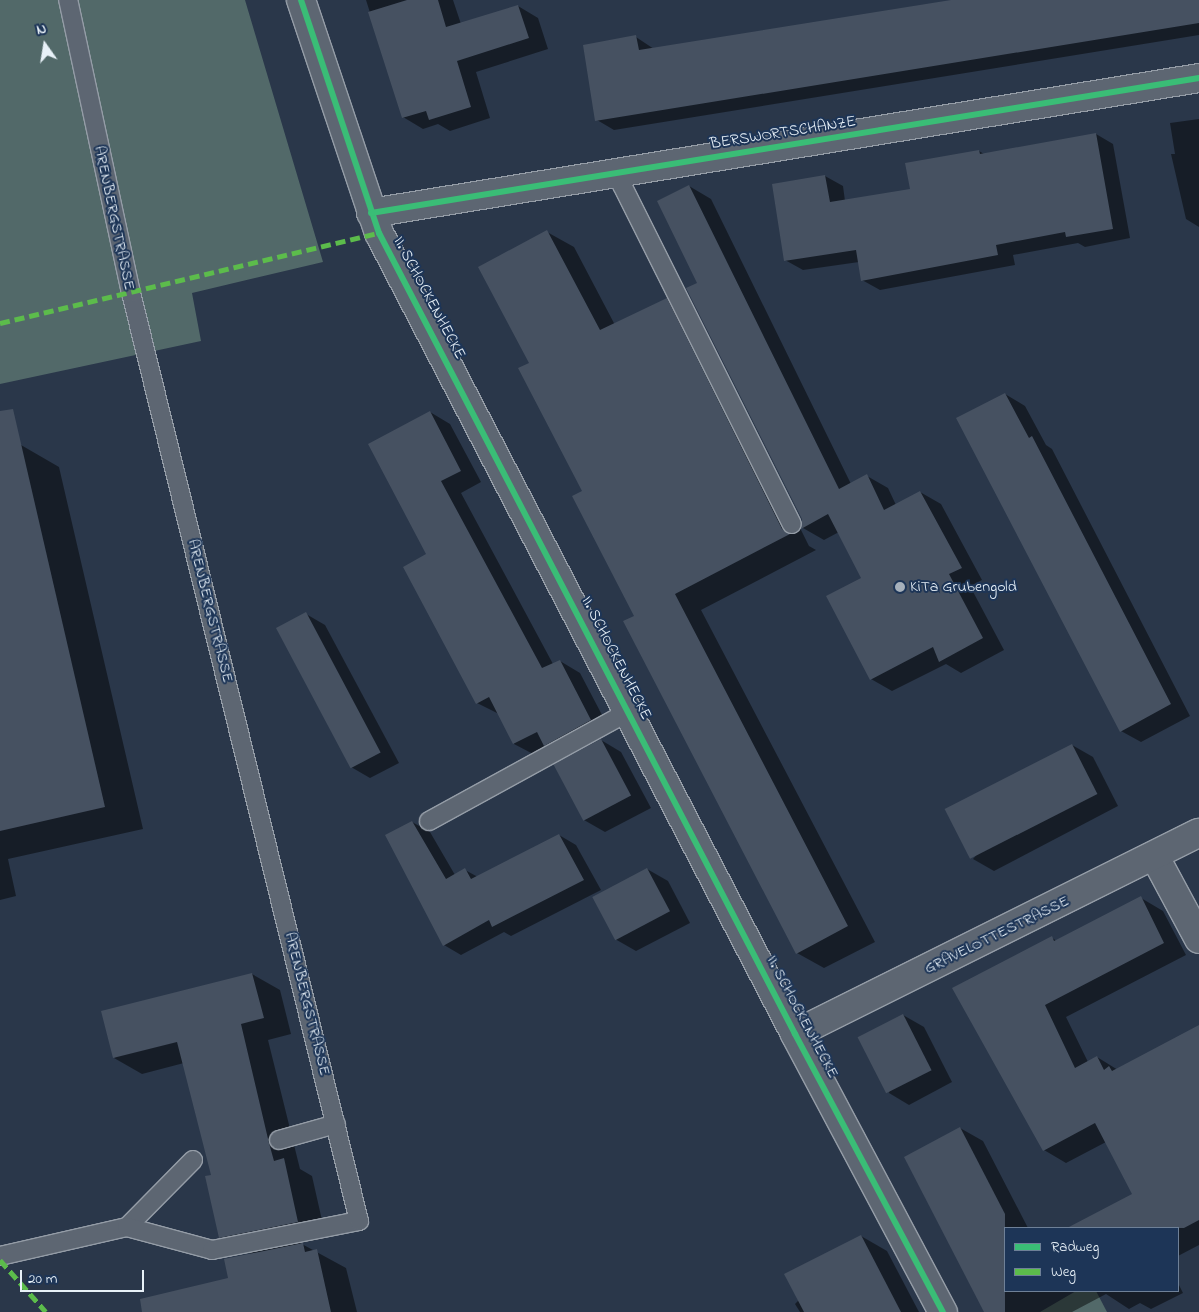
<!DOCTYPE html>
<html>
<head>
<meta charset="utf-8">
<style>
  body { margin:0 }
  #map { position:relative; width:1199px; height:1312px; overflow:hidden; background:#2a374a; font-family:"Indie Flower",sans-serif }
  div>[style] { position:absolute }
  .green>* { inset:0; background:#526969 }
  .shadow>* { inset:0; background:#0007 }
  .building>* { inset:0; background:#465161; transform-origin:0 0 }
  .roads { filter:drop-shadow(1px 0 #959da7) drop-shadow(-1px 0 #959da7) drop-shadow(0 1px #959da7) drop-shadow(0 -1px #959da7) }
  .lane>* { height:18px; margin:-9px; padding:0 9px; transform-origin:9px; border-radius:9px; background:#5d6672 }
  .street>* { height:28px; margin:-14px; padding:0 14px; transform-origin:14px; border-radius:14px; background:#5d6672 }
  .quiet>* { height:5px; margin-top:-2.5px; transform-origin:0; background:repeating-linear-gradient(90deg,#5cbc4b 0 10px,transparent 0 15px) }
  .cycleway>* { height:6px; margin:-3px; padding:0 3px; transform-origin:3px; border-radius:3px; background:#3abd76 }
  .dots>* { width:14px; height:14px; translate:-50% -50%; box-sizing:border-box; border:2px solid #1d3557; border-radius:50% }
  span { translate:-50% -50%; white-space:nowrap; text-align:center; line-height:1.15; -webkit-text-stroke:4px #1d3557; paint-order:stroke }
  .street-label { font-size:16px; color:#e8f1f8 }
  .poi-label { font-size:16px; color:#e8f1f8 }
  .left { translate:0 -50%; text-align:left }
  .legend { position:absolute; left:1004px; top:1227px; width:175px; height:65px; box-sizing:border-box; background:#1d3557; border:1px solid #6e8097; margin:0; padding:6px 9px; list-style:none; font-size:15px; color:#e8f1f8 }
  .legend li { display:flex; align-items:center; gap:10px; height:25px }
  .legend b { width:25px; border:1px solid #6e8097 }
  .north { position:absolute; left:20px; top:20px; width:50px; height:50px; -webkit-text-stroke:4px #1d3557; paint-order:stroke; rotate:347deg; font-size:14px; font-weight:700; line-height:20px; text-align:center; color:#e8f1f8 }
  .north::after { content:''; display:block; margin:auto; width:18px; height:22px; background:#e8f1f8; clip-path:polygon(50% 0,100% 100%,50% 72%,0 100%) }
  .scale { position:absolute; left:20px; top:1270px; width:124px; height:22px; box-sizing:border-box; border:2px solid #e8f1f8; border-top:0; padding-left:6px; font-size:15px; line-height:18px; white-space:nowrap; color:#e8f1f8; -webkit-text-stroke:4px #1d3557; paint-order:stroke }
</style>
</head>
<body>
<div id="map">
  <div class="green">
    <div style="clip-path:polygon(0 0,245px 0,323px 262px,192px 293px,201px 341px,0 384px)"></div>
    <div style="clip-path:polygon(1076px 1291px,1096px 1291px,1107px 1312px,1040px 1312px)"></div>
  </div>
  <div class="shadow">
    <div style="clip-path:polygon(366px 0,453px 0,461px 24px,518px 6px,538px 18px,548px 49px,476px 72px,490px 118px,450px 131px,438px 124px,423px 129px,403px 117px)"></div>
    <div style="clip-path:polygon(958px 0,1199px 0,1199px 35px,614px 130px,597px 120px,636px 37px,654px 49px)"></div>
    <div style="clip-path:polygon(1199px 119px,1199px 227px,1186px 219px,1171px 154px,1175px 154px,1170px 123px)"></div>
    <div style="clip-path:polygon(1096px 134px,1113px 144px,1130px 238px,1085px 247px,1078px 243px,1013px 255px,1015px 265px,880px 290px,862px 280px,859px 262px,803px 270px,785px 260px,825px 176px,843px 186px,845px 201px,911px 190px,979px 151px,984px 154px)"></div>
    <div style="clip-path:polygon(689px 186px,711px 199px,851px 484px,867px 476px,888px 488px,896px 505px,920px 492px,941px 504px,982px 580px,970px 586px,1004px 650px,961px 673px,946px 664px,892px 691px,871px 679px,863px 578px,839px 532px,824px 540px,803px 528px,803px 519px,699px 283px)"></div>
    <div style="clip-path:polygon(547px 232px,574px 247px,615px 325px,667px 299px,694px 315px,809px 546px,816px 550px,701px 610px,875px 942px,824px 968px,797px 953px,636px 616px,530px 363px)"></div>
    <div style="clip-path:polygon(1005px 394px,1025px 406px,1046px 445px,1052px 449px,1190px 716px,1141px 742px,1121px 731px)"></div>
    <div style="clip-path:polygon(430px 412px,450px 424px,481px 482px,461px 493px,553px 664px,560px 661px,580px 673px,611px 732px,565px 757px,549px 748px,535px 755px,514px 744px,499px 714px,477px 703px,428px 555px)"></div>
    <div style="clip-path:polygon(21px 445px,59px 467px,143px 829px,8px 859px,16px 896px,0 900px,0 450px)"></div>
    <div style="clip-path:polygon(306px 614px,325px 625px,399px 763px,370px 778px,351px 767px)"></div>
    <div style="clip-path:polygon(601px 740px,621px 752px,651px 808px,605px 832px,584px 820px)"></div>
    <div style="clip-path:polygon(1072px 745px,1093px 757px,1118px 806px,994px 871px,973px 859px)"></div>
    <div style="clip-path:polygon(412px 822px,430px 832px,455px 875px,465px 870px,478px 877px,559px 835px,576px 845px,601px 890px,511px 936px,504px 932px,461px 955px,444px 945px)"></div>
    <div style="clip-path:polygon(647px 869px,668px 881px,690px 923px,636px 951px,615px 939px)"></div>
    <div style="clip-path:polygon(1141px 898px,1163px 911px,1186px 955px,1066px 1017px,1088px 1062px,1097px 1057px,1118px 1070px,1199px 1027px,1199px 1245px,1178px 1256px,1178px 1228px,1069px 1228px,1134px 1194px,1106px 1142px,1066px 1163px,1044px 1150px,954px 989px,1052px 938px,1057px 941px)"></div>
    <div style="clip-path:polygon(252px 974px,280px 990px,291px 1034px,268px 1040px,300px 1169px,312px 1176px,326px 1238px,300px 1243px,346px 1268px,357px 1312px,158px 1312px,230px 1279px,251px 1254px,220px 1237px,212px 1176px,184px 1063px,142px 1074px,114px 1058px)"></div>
    <div style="clip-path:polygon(903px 1015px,924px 1027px,952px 1082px,909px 1105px,889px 1093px)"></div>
    <div style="clip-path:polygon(960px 1128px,983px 1141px,1028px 1228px,1005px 1228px,1005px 1291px,1178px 1291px,1178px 1283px,1183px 1293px,1151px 1309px,1140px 1303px,1129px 1309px,1106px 1294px,1072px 1312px,986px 1312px)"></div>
    <div style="clip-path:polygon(861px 1236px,887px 1251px,919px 1312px,800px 1312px,795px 1304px)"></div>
  </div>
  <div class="building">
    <div style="clip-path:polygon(407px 0,438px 0,446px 27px,518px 5px,529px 38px,457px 61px,471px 107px,429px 120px,426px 111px,402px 118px,368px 12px)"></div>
    <div style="clip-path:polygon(951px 0,1199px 0,1199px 23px,595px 121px,583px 45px,636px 35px,639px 50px)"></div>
    <div style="clip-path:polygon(1096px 133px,1113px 229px,1066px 237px,1065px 232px,996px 245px,998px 255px,861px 281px,856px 250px,784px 261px,772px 184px,825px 175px,830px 202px,910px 189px,905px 163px,979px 150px,980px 154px)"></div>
    <div style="clip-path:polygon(689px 185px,839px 489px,867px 474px,884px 510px,920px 491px,962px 568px,949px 574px,983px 638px,939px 662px,933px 647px,870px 680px,826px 596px,861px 578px,828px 514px,801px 529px,802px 519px,686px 288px,697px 283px,657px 201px)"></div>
    <div style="clip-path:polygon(547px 230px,600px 330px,667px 298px,782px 529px,790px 534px,675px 594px,848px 926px,796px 954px,623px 621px,634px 616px,572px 496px,582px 491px,518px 368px,529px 363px,478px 267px)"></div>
    <div style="clip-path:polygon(1005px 393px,1029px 438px,1032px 436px,1171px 704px,1120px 732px,956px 418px)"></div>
    <div style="clip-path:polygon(13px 409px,105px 807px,0 831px,0 411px)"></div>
    <div style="clip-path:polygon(430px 411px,461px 471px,441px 481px,542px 668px,560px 660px,591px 720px,544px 746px,537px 732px,513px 744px,489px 697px,476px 704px,403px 567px,426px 554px,368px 444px)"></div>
    <div style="left:306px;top:612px;width:159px;height:34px;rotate:62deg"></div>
    <div style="left:601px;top:739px;width:64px;height:54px;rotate:62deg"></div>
    <div style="left:1072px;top:744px;width:56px;height:143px;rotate:63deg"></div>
    <div style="clip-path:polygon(412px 821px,446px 879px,465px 868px,471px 879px,559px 834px,584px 880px,492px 927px,489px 920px,443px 946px,385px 835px)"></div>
    <div style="left:647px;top:868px;width:49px;height:62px;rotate:62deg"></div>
    <div style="clip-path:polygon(1141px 896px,1164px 943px,1045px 1005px,1075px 1068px,1097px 1056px,1104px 1070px,1109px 1066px,1112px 1071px,1199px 1025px,1199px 1220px,1184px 1228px,1067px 1228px,1132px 1194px,1095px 1123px,1043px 1151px,952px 988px,1052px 936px,1054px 941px)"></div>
    <div style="clip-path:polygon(252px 973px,264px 1018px,241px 1024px,269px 1143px,274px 1161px,284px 1158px,298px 1222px,219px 1238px,205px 1176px,211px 1175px,177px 1042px,113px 1058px,101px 1011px)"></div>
    <div style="left:903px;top:1014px;width:63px;height:51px;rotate:63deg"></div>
    <div style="clip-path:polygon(960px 1127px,1005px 1214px,1005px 1312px,984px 1312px,904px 1157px)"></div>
    <div style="clip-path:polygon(861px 1235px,901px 1312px,804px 1312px,784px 1274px)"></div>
    <div style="clip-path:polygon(303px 1243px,305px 1252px,317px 1249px,331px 1312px,142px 1312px,140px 1299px,228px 1278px,224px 1259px)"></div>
  </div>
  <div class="roads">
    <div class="lane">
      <div style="left:620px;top:173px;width:12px;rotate:81deg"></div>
      <div style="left:622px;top:185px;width:379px;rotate:63.4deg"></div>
      <div style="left:429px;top:821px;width:227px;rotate:-28.7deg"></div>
      <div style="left:279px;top:1140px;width:59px;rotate:-15.7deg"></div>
      <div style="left:127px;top:1227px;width:94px;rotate:-45.4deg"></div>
      <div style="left:0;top:1256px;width:130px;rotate:-12.9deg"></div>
      <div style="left:127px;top:1227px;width:88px;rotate:15.1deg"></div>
      <div style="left:212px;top:1250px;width:150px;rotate:-11.2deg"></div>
      <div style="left:359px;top:1221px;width:956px;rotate:-103.8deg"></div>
      <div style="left:131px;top:293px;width:300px;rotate:-102.1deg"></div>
    </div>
    <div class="street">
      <div style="left:301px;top:0;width:246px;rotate:71.5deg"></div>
      <div style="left:379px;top:233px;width:903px;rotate:62.55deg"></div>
      <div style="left:795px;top:1034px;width:315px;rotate:62deg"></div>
      <div style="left:371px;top:213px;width:839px;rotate:-9.26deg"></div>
      <div style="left:1155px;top:857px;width:93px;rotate:61.8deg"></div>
      <div style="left:795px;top:1034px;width:451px;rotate:-26.5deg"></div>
    </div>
  </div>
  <div class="quiet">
    <div style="left:0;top:323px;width:390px;rotate:-13.4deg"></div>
    <div style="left:0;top:1260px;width:69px;rotate:48.5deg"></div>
  </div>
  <div class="cycleway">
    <div style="left:301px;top:0;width:246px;rotate:71.5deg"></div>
    <div style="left:379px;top:233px;width:903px;rotate:62.55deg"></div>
    <div style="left:795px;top:1034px;width:315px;rotate:62deg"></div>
    <div style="left:371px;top:213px;width:839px;rotate:-9.26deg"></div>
  </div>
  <div class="dots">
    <div style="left:900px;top:587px;background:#a6b0bb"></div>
  </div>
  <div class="street-label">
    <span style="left:783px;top:133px;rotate:-9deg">BERSWORTSCHANZE</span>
    <span style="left:114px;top:218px;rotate:78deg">ARENBERGSTRASSE</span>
    <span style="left:429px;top:298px;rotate:62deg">II. SCHOCKENHECKE</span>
    <span style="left:210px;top:611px;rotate:76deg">ARENBERGSTRASSE</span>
    <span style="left:616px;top:658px;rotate:63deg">II. SCHOCKENHECKE</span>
    <span style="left:997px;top:935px;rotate:-26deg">GRAVELOTTESTRASSE</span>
    <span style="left:307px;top:1004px;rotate:76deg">ARENBERGSTRASSE</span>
    <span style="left:802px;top:1017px;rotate:62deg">II. SCHOCKENHECKE</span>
  </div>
  <div class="poi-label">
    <span class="left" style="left:910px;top:587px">KiTa Grubengold</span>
  </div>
  <ul class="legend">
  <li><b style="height:6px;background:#3abd76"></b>Radweg</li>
  <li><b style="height:6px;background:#5cbc4b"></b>Weg</li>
  </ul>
  <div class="north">N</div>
  <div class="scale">20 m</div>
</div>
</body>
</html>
